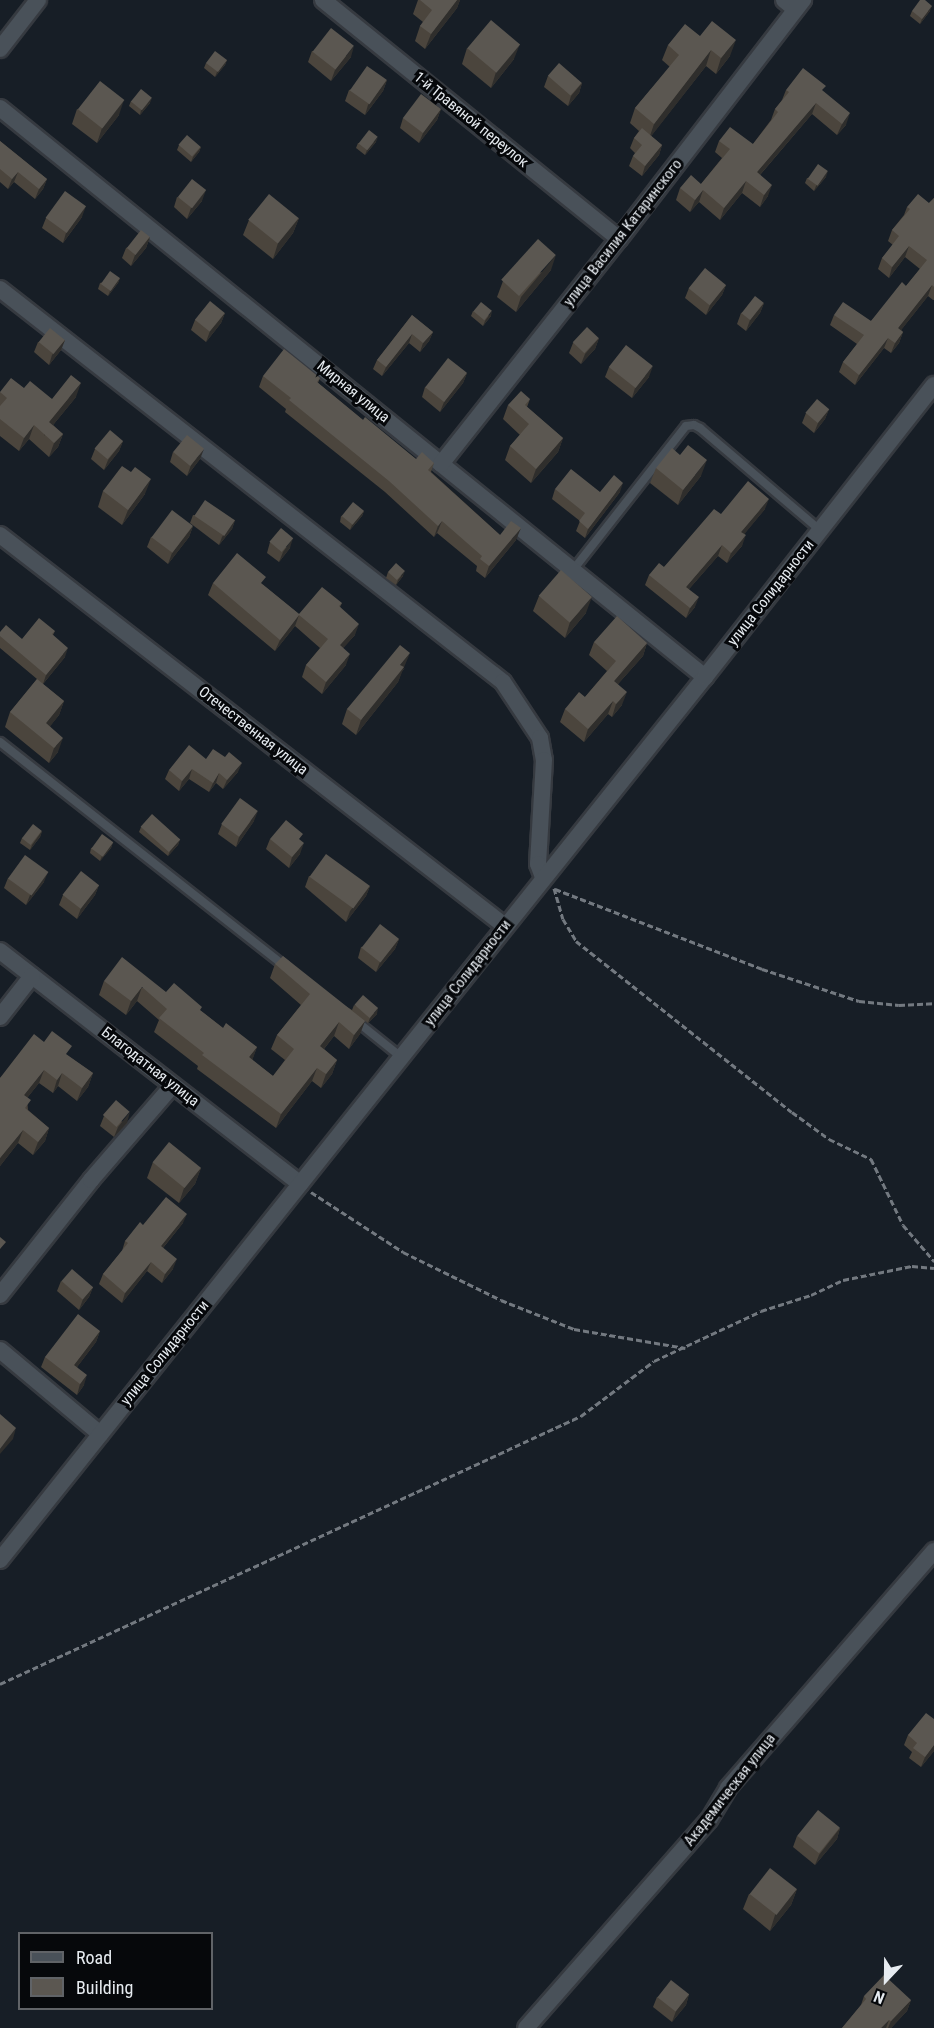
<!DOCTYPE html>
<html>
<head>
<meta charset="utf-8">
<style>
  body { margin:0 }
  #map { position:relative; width:934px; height:2028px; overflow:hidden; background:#171e26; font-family:"Roboto Condensed",sans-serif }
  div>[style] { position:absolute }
  .path>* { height:3px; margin-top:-1.5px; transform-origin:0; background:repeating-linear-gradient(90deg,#737980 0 6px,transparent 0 9px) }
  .roads { filter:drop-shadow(2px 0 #363a40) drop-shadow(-2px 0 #363a40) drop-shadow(0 2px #363a40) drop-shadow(0 -2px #363a40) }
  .service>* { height:8px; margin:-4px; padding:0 4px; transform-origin:4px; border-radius:4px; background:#495159 }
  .minor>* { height:16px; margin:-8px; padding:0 8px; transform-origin:8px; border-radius:8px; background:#495159 }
  .wall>* { inset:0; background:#4b453d }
  .shaded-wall>* { inset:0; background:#2f2e2c }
  .building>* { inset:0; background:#5b5751; transform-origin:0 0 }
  span { translate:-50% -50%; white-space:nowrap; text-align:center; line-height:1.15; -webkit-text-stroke:6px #06080b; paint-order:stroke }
  .street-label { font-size:15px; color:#e6ebf0 }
  .legend { position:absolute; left:18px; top:1932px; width:195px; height:78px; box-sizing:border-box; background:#06080b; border:2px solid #606367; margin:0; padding:8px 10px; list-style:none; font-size:18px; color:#e6ebf0 }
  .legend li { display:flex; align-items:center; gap:12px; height:30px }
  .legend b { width:30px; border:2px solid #606367 }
  .north { position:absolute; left:856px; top:1950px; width:60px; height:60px; -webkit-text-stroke:4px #06080b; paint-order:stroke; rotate:202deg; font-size:16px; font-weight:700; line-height:24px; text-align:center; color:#e6ebf0 }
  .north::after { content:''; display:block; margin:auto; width:21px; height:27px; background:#e6ebf0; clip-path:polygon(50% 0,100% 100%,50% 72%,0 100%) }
</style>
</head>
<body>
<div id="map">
  <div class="path">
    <div style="left:554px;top:888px;width:32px;rotate:74deg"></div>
    <div style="left:563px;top:919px;width:26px;rotate:59deg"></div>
    <div style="left:576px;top:941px;width:275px;rotate:38.4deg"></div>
    <div style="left:792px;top:1112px;width:46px;rotate:36.1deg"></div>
    <div style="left:829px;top:1139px;width:47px;rotate:25.5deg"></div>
    <div style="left:871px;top:1159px;width:73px;rotate:64.1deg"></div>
    <div style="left:903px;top:1225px;width:48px;rotate:49.3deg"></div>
    <div style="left:555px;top:889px;width:222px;rotate:21.1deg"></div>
    <div style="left:762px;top:969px;width:102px;rotate:18.3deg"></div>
    <div style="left:859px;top:1001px;width:40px;rotate:5.7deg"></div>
    <div style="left:899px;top:1005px;width:35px;rotate:-3deg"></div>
    <div style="left:311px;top:1192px;width:110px;rotate:33.1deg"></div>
    <div style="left:403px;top:1252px;width:109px;rotate:26.1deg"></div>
    <div style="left:501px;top:1300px;width:79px;rotate:21.7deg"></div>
    <div style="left:574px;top:1329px;width:113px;rotate:9.7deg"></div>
    <div style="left:0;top:1684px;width:640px;rotate:-24.76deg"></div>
    <div style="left:581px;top:1416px;width:91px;rotate:-37deg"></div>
    <div style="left:654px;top:1361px;width:118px;rotate:-25deg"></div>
    <div style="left:761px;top:1311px;width:52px;rotate:-17.7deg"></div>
    <div style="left:811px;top:1295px;width:35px;rotate:-25deg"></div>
    <div style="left:843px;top:1280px;width:70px;rotate:-11.5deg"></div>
    <div style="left:912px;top:1266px;width:22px;rotate:5deg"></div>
  </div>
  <div class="roads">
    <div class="service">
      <div style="left:573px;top:570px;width:183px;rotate:-51.9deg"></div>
      <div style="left:686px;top:426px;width:8px;rotate:-7deg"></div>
      <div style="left:694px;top:425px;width:7px;rotate:27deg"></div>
      <div style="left:700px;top:428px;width:157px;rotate:40.4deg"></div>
      <div style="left:0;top:742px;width:362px;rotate:38.2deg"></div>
      <div style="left:355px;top:1020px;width:59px;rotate:38.8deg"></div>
    </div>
    <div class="minor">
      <div style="left:323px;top:0;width:380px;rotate:38.9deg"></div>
      <div style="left:784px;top:0;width:14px;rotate:39deg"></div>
      <div style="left:0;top:49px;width:62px;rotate:-52.2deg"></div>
      <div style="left:0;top:108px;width:906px;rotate:38.91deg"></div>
      <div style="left:0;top:289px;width:638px;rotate:38deg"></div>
      <div style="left:503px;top:682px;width:67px;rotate:56.5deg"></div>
      <div style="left:540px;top:738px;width:22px;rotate:80deg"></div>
      <div style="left:544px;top:760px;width:104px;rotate:93.3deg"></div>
      <div style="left:538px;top:864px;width:14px;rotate:69deg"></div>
      <div style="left:441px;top:464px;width:287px;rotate:-51.7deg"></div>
      <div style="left:619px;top:239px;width:302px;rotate:-52.4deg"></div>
      <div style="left:0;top:535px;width:639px;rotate:37.75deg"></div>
      <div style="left:0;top:951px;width:380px;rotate:37.8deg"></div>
      <div style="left:0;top:1017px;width:52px;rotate:-52deg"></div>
      <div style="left:0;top:1295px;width:147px;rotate:-51.6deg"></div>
      <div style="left:91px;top:1180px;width:125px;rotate:-49.2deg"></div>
      <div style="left:0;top:1350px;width:131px;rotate:40deg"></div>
      <div style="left:0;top:1560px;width:1130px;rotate:-51.4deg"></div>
      <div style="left:705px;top:677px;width:371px;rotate:-51.9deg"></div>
      <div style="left:526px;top:2028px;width:277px;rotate:-48.7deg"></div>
      <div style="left:709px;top:1820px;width:37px;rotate:-59deg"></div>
      <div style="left:728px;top:1788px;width:314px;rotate:-49deg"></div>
    </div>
  </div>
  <div class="wall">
    <div style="clip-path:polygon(418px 0,460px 0,457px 8px,425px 49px,415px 41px,420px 26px,423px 22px,413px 14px)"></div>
    <div style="clip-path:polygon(912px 11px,930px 11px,920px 24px,910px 16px)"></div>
    <div style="clip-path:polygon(700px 36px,730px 56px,716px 74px,706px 66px,651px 136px,662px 145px,659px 155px,642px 176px,629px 166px,633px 156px,635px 153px,630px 148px,634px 138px,639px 131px,630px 123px,635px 108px,670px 67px,662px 60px,668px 45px)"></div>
    <div style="clip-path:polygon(467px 48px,514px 59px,491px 88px,462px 64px)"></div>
    <div style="clip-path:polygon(312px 51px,351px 57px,331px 81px,308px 62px)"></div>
    <div style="clip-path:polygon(227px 60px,225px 65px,215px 77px,204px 68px,206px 63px)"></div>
    <div style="clip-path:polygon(548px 76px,582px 83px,579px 93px,568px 106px,544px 87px)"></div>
    <div style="clip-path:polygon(387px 80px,383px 91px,365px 115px,345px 101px,349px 90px)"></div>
    <div style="clip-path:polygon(786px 90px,824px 92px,846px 125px,837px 135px,812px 114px,760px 175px,768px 196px,760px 207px,742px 193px,720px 220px,699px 202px,690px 212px,676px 200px,680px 188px,701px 184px,722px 158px,715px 152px,719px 141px,753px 144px,771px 120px,775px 109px,782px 100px)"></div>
    <div style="clip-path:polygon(131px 101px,150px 103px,140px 115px,129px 106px)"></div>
    <div style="clip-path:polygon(77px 109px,119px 115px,97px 143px,72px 124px)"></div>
    <div style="clip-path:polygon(441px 109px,437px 120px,419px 143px,400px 128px,403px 118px)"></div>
    <div style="clip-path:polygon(0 141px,47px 179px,43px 189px,35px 199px,14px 182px,8px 189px,0 182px)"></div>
    <div style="clip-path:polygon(376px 142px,365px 155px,356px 148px,358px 143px)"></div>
    <div style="clip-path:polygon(179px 145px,201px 147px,199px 152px,191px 162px,177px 150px)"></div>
    <div style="clip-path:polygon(826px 177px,814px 191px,805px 183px,807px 178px)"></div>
    <div style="clip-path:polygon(177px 197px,202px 201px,187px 219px,174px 207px)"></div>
    <div style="clip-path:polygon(934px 198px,934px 300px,933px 300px,928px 296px,901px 330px,903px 332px,899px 343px,891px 353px,884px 348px,855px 385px,839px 372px,843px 362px,857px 344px,830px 325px,834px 315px,871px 321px,906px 286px,920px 269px,905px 257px,889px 278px,878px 269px,882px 258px,893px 245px,888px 241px,892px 230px,904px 215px,907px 207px,929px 203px)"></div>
    <div style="clip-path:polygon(82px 217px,63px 243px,42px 228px,46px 218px)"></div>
    <div style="clip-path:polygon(299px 218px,293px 233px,273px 259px,243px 235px,249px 220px)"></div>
    <div style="clip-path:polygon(150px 237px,146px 248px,131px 266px,122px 258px,126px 248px)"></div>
    <div style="clip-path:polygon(551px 270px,516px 312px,497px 297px,503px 281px)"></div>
    <div style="clip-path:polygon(120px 278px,118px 283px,108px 296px,98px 289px,100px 283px)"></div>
    <div style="clip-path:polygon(726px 285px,722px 295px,706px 315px,685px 298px,689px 288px)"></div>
    <div style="clip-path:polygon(764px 303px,760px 313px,746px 331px,737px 324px,741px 313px)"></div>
    <div style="clip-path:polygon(473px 311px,491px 316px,483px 326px,471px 316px)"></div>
    <div style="clip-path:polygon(225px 313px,221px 323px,206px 342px,191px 330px,195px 320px)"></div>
    <div style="clip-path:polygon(412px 315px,433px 332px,429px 341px,420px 352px,409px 343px,382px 376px,373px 369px,377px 360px)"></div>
    <div style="clip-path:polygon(599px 338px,595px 349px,581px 364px,569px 353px,573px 343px)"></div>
    <div style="clip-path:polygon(65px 340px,61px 350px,49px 365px,34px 352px,38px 342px)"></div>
    <div style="clip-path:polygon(609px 367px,649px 377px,632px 398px,605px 377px)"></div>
    <div style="clip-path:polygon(467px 373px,463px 383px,440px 412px,422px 397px,425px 387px)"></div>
    <div style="clip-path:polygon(263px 376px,320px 378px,318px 383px,363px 420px,416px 459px,434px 463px,431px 472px,500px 535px,516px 540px,485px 578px,476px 571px,477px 566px,437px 533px,434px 537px,385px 492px,285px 412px,286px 409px,259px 387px)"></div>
    <div style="clip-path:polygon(24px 388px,52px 399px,76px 397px,53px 425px,63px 434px,58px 447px,49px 457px,29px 439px,19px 451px,0 436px,0 392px)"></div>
    <div style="clip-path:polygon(530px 399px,527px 407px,563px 438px,558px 452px,531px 483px,505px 460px,510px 446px,520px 435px,503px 419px,508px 405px)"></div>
    <div style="clip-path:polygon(829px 409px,825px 419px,814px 433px,802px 423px,806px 413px)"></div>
    <div style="clip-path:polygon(123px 441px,119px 451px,104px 470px,91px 459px,95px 449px)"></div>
    <div style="clip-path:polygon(173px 452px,200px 459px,187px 476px,170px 462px)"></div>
    <div style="clip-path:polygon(656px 468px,701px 476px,678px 505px,650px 483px)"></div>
    <div style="clip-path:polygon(131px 472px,145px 494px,122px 525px,98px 507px,103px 491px)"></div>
    <div style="clip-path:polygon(555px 489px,600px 492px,620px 492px,585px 538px,576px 531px,580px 521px,552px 499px)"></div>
    <div style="clip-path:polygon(765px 509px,744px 534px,742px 546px,727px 563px,718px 556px,689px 589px,695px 607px,686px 618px,645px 585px,649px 575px,664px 567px,721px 514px)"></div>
    <div style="clip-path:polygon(364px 511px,362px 516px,350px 530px,340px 522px,341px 516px)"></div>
    <div style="clip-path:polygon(193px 515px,235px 520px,232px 529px,219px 545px,190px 523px)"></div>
    <div style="clip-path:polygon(193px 526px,189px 537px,168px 564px,147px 547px,151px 537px)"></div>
    <div style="clip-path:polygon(270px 542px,290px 548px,279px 562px,267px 553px)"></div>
    <div style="clip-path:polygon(388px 572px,403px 576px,396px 585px,386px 578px)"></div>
    <div style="clip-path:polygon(213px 583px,263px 585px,299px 614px,342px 603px,340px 607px,355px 635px,343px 648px,346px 665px,322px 694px,302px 677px,306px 665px,320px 648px,295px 626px,275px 651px,208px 595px)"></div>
    <div style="clip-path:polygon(539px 596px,586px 613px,565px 638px,533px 611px)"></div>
    <div style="clip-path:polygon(55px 631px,53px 635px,65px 657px,43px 684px,64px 701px,59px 715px,50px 726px,58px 752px,49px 763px,5px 727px,10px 712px,37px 679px,0 648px,0 632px,22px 639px)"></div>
    <div style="clip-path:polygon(594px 642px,647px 643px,643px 656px,618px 684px,622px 705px,612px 717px,608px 714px,584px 742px,560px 722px,565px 709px,585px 697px,607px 671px,589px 655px)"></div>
    <div style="clip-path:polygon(405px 668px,402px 671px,398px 682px,356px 735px,342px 724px,347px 709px)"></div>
    <div style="clip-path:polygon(206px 759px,238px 772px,223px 789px,216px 783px,209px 792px,189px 779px,179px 791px,165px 779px,169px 770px)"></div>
    <div style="clip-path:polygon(254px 821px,236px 847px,218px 834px,222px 824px)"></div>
    <div style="clip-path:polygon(141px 827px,180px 839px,178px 845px,168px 856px,139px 832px)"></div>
    <div style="clip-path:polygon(42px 831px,40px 837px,30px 850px,20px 843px,22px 838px)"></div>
    <div style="clip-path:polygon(270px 839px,301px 841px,300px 854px,289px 868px,266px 849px)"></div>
    <div style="clip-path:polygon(113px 842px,111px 848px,100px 861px,90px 853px,91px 848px)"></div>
    <div style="clip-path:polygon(309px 876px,370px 886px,366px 896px,346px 922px,305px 887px)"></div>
    <div style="clip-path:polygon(8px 878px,44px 882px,26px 905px,4px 888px)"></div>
    <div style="clip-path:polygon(99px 885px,95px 895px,77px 919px,59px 905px,63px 895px)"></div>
    <div style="clip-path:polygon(399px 939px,395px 949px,376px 972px,358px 958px,361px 947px)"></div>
    <div style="clip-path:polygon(275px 964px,352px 1010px,354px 1005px,377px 1014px,368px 1023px,365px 1021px,360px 1034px,349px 1049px,334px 1036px,324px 1049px,337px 1060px,332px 1074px,321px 1088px,312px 1081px,276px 1128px,197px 1069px,198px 1066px,154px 1032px,159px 1020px,137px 1001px,126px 1015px,99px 995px,104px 981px,166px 992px,201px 1011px,223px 1028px,257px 1047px,252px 1060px,273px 1076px,285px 1060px,271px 1049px,277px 1035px,301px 1005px,270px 978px)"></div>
    <div style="clip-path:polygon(44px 1042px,68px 1056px,93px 1073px,88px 1087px,77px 1101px,58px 1086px,53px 1093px,39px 1083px,27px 1098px,28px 1110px,49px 1128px,45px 1141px,33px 1155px,18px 1143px,0 1166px,0 1078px)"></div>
    <div style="clip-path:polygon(104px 1116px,127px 1123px,114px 1137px,100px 1126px)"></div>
    <div style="clip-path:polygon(153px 1162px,201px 1168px,195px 1184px,179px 1203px,147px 1178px)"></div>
    <div style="clip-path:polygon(183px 1223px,163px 1248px,173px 1269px,162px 1283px,147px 1271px,122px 1303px,99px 1284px,103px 1274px,122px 1251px,125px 1241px,143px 1225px)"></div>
    <div style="clip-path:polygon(61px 1281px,93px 1287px,89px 1297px,79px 1310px,57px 1291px)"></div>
    <div style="clip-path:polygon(100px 1331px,96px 1342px,77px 1367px,84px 1385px,77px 1395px,41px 1367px,45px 1357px)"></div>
    <div style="clip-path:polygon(934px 1719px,934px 1751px,921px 1767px,909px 1758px,912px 1752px,904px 1745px,908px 1735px)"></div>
    <div style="clip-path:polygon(840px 1828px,837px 1839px,815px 1865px,793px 1847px,797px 1836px)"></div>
    <div style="clip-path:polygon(797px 1889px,791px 1905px,770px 1931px,743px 1909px,749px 1894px)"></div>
    <div style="clip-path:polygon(689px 1994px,686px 2005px,672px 2022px,653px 2007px,657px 1997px)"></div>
    <div style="clip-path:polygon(864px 1996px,911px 2000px,907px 2011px,891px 2028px,842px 2028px,861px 2005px)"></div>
  </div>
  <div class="shaded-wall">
    <div style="clip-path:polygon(457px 0,460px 0,457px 8px,425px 49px,431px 34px)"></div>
    <div style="clip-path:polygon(932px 6px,930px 11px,920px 24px,922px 19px)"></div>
    <div style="clip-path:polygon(736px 40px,730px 56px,716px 74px,721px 58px)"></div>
    <div style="clip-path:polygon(520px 44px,514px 59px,491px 88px,496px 72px)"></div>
    <div style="clip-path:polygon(354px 46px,351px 57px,331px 81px,335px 70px)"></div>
    <div style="clip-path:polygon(711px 50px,706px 66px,649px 139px,654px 124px)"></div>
    <div style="clip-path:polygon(227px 60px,225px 65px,215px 77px,217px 72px)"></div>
    <div style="clip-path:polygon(387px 80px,383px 91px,365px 115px,368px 105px)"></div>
    <div style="clip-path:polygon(582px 83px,579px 93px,568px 106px,571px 96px)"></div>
    <div style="clip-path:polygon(152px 98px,150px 103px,140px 115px,141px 110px)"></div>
    <div style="clip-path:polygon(124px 100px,119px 115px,97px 143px,102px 128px)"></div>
    <div style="clip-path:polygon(816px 103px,812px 114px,752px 184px,757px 172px)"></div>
    <div style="clip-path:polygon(441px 109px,437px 120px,419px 143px,423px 133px)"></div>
    <div style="clip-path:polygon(850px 113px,846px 125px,837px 135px,842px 124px)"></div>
    <div style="clip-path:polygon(378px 137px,376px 142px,365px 155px,367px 150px)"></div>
    <div style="clip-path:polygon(662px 145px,659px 155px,642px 176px,645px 166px)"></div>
    <div style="clip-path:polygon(201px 147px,199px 152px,191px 162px,193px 157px)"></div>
    <div style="clip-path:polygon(828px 171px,826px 177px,814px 191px,816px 186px)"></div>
    <div style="clip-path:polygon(18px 172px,14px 182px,8px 189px,12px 179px)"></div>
    <div style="clip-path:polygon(47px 179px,43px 189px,35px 199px,39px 189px)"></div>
    <div style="clip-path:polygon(746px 181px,742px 193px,720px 220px,724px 208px)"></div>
    <div style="clip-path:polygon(772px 185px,768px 196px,760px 207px,764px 195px)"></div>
    <div style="clip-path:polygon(206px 190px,202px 201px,187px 219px,191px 208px)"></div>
    <div style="clip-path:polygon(703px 190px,699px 202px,690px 212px,695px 200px)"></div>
    <div style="clip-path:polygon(86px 206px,82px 217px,63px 243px,66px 233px)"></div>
    <div style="clip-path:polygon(299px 218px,293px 233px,273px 259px,278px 243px)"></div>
    <div style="clip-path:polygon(150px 237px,146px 248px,131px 266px,135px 255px)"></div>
    <div style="clip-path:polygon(909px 246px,905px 257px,889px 278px,892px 267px)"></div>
    <div style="clip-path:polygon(556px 255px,551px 270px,516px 312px,521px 297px)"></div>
    <div style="clip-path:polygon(120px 278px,118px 283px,108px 296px,110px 291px)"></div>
    <div style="clip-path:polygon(726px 285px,722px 295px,706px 315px,710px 305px)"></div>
    <div style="clip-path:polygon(932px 285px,928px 296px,894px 339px,898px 328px)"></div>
    <div style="clip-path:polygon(764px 303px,760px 313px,746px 331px,750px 320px)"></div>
    <div style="clip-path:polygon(492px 311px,491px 316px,483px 326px,485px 321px)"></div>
    <div style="clip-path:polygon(225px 313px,221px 323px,206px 342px,210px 331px)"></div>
    <div style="clip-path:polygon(433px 332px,429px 341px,420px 352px,423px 343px)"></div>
    <div style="clip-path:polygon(903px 332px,899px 343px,891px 353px,895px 343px)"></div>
    <div style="clip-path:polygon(412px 334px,409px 343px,382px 376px,386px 367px)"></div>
    <div style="clip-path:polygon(599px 338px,595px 349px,581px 364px,585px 354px)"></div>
    <div style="clip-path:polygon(888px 338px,884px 348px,855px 385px,859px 375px)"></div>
    <div style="clip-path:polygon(65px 340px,61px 350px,49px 365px,52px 355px)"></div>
    <div style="clip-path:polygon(653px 366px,649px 377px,632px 398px,635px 388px)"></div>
    <div style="clip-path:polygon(467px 373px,463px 383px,440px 412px,444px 402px)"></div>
    <div style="clip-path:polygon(81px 383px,76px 397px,44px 436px,49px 422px)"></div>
    <div style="clip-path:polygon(829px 409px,825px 419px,814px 433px,818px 423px)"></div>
    <div style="clip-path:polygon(34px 425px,29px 439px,19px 451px,24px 438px)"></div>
    <div style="clip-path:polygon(63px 434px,58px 447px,49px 457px,54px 443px)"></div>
    <div style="clip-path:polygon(563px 438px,558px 452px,531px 483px,536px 469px)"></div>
    <div style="clip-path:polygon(123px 441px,119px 451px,104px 470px,108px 460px)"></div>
    <div style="clip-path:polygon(204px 449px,200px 459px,187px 476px,191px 465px)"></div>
    <div style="clip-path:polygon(707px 460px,701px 476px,678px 505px,683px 490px)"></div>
    <div style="clip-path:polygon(151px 479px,145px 494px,122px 525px,128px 510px)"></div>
    <div style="clip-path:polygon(623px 483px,620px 492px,585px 538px,588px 529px)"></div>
    <div style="clip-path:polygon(769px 499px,765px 509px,738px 542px,741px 532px)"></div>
    <div style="clip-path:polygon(364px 511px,362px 516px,350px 530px,352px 525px)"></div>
    <div style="clip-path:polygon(235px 520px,232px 529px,219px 545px,222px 537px)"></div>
    <div style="clip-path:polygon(442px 521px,437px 533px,434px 537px,438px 526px)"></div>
    <div style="clip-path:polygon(193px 526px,189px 537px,168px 564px,172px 553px)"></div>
    <div style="clip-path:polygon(521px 528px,516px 540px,485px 578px,489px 566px)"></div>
    <div style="clip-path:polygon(746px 535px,742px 546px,727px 563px,731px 553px)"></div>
    <div style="clip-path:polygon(293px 538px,290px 548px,279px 562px,283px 552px)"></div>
    <div style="clip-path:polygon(722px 545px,718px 556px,682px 597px,686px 587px)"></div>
    <div style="clip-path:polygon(405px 571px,403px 576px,396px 585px,398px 580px)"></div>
    <div style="clip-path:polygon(592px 597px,586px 613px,565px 638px,570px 622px)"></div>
    <div style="clip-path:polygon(699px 597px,695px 607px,686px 618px,690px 608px)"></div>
    <div style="clip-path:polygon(299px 615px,295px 626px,275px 651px,280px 640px)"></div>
    <div style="clip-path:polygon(359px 624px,355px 635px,335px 657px,340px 645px)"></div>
    <div style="clip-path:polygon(647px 643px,643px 656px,609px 694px,614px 681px)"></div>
    <div style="clip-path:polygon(68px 648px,65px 657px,43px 684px,46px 675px)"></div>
    <div style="clip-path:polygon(410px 653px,398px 682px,356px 735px,361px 720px,400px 665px)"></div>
    <div style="clip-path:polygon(350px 654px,346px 665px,322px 694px,326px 682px)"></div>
    <div style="clip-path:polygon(627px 692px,622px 705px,612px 717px,616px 704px)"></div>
    <div style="clip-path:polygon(64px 701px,59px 715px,41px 738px,46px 723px)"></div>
    <div style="clip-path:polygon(613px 701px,608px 714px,584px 742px,588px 729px)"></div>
    <div style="clip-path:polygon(63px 738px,58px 752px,49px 763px,54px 748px)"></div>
    <div style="clip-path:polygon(242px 763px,238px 772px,223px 789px,227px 780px)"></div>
    <div style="clip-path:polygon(192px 769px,189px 779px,179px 791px,182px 781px)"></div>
    <div style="clip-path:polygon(219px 773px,216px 783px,209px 792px,213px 783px)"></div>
    <div style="clip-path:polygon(258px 811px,254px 821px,236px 847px,239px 837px)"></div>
    <div style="clip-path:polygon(42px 831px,40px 837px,30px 850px,32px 845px)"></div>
    <div style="clip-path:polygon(180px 839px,178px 845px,168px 856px,170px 851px)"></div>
    <div style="clip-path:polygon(113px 842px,111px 848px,100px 861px,102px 856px)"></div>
    <div style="clip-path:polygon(304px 843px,300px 854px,289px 868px,292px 857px)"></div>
    <div style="clip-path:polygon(48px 872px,44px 882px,26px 905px,30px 895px)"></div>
    <div style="clip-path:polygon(99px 885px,95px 895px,77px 919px,81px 908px)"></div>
    <div style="clip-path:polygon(370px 886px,366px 896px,346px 922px,350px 911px)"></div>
    <div style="clip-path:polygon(399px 939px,395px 949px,376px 972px,380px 962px)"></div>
    <div style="clip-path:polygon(142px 987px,137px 1001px,126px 1015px,131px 1001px)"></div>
    <div style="clip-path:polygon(378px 1008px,377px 1014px,368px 1023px,370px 1018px)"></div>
    <div style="clip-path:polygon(365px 1021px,360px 1034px,349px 1049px,354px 1035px)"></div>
    <div style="clip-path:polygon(339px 1022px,334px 1036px,315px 1060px,320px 1046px)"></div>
    <div style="clip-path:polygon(257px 1047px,252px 1061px,249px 1057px)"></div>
    <div style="clip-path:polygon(337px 1060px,332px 1074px,321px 1088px,326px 1074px)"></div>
    <div style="clip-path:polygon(317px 1068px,312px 1081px,276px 1128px,281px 1114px)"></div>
    <div style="clip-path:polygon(44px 1070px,39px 1083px,19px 1108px,24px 1095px)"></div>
    <div style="clip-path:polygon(62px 1073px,58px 1086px,53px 1093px,57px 1080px)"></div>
    <div style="clip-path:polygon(93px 1073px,88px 1087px,77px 1101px,82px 1088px)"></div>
    <div style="clip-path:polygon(130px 1112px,127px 1123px,114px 1137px,118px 1127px)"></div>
    <div style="clip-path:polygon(49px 1128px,45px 1141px,33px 1155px,38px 1142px)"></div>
    <div style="clip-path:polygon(23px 1130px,18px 1143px,0 1166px,0 1158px)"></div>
    <div style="clip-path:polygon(201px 1168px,195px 1184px,179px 1203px,184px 1188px)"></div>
    <div style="clip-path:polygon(187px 1214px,183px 1223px,157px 1255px,161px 1246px)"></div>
    <div style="clip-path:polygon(177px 1259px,173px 1269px,162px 1283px,165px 1274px)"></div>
    <div style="clip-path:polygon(151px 1262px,147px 1271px,122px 1303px,125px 1293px)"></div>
    <div style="clip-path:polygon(93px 1287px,89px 1297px,79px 1310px,83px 1299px)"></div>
    <div style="clip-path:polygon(100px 1331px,96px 1342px,71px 1375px,74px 1365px)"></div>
    <div style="clip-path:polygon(87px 1375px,84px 1385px,77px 1395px,80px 1384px)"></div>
    <div style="clip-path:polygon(16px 1428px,13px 1439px,0 1454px,0 1449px)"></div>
    <div style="clip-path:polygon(934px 1745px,934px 1751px,921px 1767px,925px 1757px)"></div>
    <div style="clip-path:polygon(840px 1828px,837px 1839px,815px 1865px,819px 1855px)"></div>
    <div style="clip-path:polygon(797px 1889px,791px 1905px,770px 1931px,775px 1915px)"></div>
    <div style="clip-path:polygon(689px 1994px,686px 2005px,672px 2022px,676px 2011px)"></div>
    <div style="clip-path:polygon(911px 2000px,907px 2011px,891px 2028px,888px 2028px,891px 2021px)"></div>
    <div style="clip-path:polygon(889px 2020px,886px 2028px,881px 2028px)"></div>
  </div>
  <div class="building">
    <div style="clip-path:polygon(420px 0,457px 0,431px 34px,420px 26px,432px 10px)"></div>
    <div style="clip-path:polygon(920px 0,925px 0,932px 6px,922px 19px,912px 11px)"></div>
    <div style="left:491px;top:20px;width:38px;height:37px;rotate:40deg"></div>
    <div style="clip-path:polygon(712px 21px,736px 40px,721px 58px,711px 50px,654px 124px,635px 108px,679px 55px,668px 45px,685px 24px,700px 36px)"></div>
    <div style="left:331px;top:28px;width:29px;height:30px;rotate:38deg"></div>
    <div style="left:215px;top:51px;width:15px;height:15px;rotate:37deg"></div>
    <div style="left:559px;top:63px;width:30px;height:17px;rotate:41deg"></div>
    <div style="left:367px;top:66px;width:24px;height:30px;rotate:35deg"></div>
    <div style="clip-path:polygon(803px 68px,826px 86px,822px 90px,850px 113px,842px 124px,816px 103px,757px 172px,772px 185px,764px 195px,746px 181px,724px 208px,703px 190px,695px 200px,680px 188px,691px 175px,701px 184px,730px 149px,719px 141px,730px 127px,753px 144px,778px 112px,775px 109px,789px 92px,786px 90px)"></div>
    <div style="left:100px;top:81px;width:31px;height:36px;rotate:38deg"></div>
    <div style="left:141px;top:89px;width:14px;height:16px;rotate:39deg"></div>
    <div style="left:421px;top:94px;width:25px;height:30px;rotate:37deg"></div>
    <div style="clip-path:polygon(642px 128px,662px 145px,645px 166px,633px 156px,642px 145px,634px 138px)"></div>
    <div style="left:369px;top:130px;width:11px;height:17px;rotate:38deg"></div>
    <div style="left:187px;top:135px;width:18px;height:13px;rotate:41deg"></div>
    <div style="clip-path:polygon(0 141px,47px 179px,39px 189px,18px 172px,12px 179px,0 169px)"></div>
    <div style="left:818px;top:164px;width:12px;height:18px;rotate:35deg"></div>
    <div style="left:192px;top:179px;width:18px;height:23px;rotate:38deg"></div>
    <div style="left:65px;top:191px;width:26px;height:33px;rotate:36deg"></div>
    <div style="left:269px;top:194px;width:38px;height:33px;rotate:39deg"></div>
    <div style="clip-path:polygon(918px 194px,929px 203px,934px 198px,934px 287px,932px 285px,898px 328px,903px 332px,895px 343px,888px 338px,859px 375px,843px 362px,864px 335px,834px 315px,843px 302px,871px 321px,902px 282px,906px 286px,927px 260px,909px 246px,892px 267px,882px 258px,899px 236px,892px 230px,910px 209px,907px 207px)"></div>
    <div style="left:141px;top:230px;width:11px;height:23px;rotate:38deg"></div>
    <div style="left:538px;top:239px;width:24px;height:55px;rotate:42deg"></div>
    <div style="left:705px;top:268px;width:27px;height:26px;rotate:39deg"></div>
    <div style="left:110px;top:271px;width:12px;height:16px;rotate:35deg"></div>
    <div style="left:755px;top:296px;width:11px;height:22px;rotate:38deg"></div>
    <div style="left:210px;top:301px;width:19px;height:24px;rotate:39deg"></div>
    <div style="left:481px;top:302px;width:14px;height:12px;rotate:39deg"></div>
    <div style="clip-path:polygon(412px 315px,433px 332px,423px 343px,412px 334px,386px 367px,377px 360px)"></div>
    <div style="left:587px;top:327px;width:16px;height:21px;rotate:43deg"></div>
    <div style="left:50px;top:328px;width:19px;height:18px;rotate:39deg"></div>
    <div style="left:626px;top:345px;width:34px;height:28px;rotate:38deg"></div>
    <div style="clip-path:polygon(284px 349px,320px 378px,317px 382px,363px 420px,365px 417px,416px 459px,422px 452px,434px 463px,428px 470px,500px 535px,511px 521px,521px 528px,489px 566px,480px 559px,482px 556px,442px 521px,438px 526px,389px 481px,289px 400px,291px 398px,263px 376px)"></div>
    <div style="left:448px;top:358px;width:24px;height:37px;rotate:38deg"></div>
    <div style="clip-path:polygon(71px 375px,81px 383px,49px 422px,63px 434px,54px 443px,34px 425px,24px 438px,0 419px,0 406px,7px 398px,0 392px,11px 378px,24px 388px,30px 381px,52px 399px)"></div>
    <div style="clip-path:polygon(521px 391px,530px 399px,525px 405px,563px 438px,536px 469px,510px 446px,529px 424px,508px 405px)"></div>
    <div style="left:817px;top:399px;width:16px;height:18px;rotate:40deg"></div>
    <div style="left:110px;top:430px;width:17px;height:24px;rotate:40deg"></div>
    <div style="left:187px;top:435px;width:22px;height:22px;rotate:39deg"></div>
    <div style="clip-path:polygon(688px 445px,707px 460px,683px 490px,656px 468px,672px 448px,680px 455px)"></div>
    <div style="clip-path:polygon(122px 466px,131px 472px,135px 467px,151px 479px,128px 510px,103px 491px)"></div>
    <div style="clip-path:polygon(571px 469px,600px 492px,614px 475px,623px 483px,588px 529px,579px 521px,585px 513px,555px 489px)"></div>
    <div style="clip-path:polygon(748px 481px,769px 499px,741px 532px,746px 535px,731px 553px,722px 545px,686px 587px,699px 597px,690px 608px,649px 575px,659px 563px,664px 567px,714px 509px,721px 514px)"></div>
    <div style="left:205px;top:500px;width:36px;height:19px;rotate:34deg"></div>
    <div style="left:353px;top:502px;width:14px;height:18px;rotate:39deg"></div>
    <div style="left:172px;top:510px;width:26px;height:34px;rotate:37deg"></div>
    <div style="left:281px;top:528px;width:16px;height:18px;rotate:40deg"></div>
    <div style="clip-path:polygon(237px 553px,266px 577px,261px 583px,299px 614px,322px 587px,342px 603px,339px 606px,359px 624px,340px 645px,350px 654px,326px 682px,306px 665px,328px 639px,299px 615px,280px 640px,213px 583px)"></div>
    <div style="left:396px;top:563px;width:12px;height:12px;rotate:42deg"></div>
    <div style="left:561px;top:570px;width:41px;height:34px;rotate:41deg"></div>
    <div style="clip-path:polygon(617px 616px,647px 643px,614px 681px,627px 692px,616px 704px,613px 701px,588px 729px,565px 709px,579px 692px,585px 697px,616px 661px,594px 642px)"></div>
    <div style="clip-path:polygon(39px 618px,55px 631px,52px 634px,68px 648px,46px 675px,0 636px,0 632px,6px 625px,22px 639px)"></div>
    <div style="clip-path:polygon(400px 645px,410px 653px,400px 665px,404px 667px,361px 720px,347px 709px)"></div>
    <div style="clip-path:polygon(37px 679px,64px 701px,46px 723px,63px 738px,54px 748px,10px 712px)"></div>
    <div style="clip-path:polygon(189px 745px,206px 759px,213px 749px,225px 757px,229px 752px,242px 763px,227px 780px,219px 773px,213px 783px,192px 769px,182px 781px,169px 770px)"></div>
    <div style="left:240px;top:798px;width:22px;height:32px;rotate:36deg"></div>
    <div style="left:152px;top:814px;width:38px;height:17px;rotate:42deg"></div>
    <div style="clip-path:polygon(286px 820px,303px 834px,299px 839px,304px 843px,292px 857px,270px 839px)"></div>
    <div style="left:33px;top:824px;width:11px;height:18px;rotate:38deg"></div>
    <div style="left:102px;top:834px;width:14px;height:18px;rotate:36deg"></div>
    <div style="left:326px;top:854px;width:54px;height:28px;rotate:36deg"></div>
    <div style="left:25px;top:855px;width:29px;height:29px;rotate:36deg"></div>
    <div style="left:81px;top:871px;width:23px;height:30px;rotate:38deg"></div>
    <div style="left:380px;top:924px;width:24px;height:30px;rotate:38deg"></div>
    <div style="clip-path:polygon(283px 956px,365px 1021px,354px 1035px,339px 1022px,320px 1046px,337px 1060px,326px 1074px,317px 1068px,281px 1114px,202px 1055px,204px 1053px,159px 1018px,167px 1009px,142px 987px,131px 1001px,104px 981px,122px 957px,166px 992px,174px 983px,202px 1007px,200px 1010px,223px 1028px,226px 1023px,257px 1047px,249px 1057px,273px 1076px,294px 1049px,277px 1035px,310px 994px,275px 964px)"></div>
    <div style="left:363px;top:995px;width:20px;height:13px;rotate:41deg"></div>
    <div style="clip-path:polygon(52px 1031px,72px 1046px,66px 1054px,93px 1073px,82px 1088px,62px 1073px,57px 1080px,44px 1070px,24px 1095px,31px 1100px,25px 1108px,49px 1128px,38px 1142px,23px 1130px,0 1158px,0 1078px,34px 1034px,44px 1042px)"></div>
    <div style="left:116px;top:1100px;width:18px;height:20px;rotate:41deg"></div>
    <div style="left:169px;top:1142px;width:41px;height:26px;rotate:39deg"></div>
    <div style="clip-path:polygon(166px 1197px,187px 1214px,161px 1246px,177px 1259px,165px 1274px,151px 1262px,125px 1293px,103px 1274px,128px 1243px,125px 1241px,140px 1222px,143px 1225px)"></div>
    <div style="clip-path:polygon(0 1237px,6px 1242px,0 1249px)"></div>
    <div style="left:72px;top:1269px;width:28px;height:16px;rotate:41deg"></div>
    <div style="clip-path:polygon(78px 1314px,100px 1331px,74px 1365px,87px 1375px,80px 1384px,45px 1357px)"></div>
    <div style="clip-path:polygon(0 1414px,16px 1428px,0 1449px)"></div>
    <div style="clip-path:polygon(926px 1713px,934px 1719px,934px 1745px,925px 1757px,913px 1748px,917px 1743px,908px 1735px)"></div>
    <div style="left:818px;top:1810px;width:28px;height:33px;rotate:39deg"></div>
    <div style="left:770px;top:1868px;width:34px;height:33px;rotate:38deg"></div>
    <div style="clip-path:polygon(884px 1975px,911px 2000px,891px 2021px,889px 2020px,881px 2028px,842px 2028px,866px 1999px,864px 1996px)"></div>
    <div style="left:671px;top:1980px;width:23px;height:22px;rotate:38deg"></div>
  </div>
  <div class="street-label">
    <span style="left:471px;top:120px;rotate:39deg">1-й Травяной переулок</span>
    <span style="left:623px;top:233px;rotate:-52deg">улица Василия Катаринского</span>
    <span style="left:353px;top:392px;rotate:39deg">Мирная улица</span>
    <span style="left:771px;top:593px;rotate:-52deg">улица Солидарности</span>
    <span style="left:253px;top:731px;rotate:38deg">Отечественная улица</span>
    <span style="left:468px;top:973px;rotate:-52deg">улица Солидарности</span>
    <span style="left:150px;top:1067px;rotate:38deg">Благодатная улица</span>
    <span style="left:165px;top:1353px;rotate:-51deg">улица Солидарности</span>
    <span style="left:730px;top:1790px;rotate:-52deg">Академическая улица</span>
  </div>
  <ul class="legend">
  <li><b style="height:8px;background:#495159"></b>Road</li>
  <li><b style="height:16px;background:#5b5751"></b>Building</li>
  </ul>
  <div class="north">N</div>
</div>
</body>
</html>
